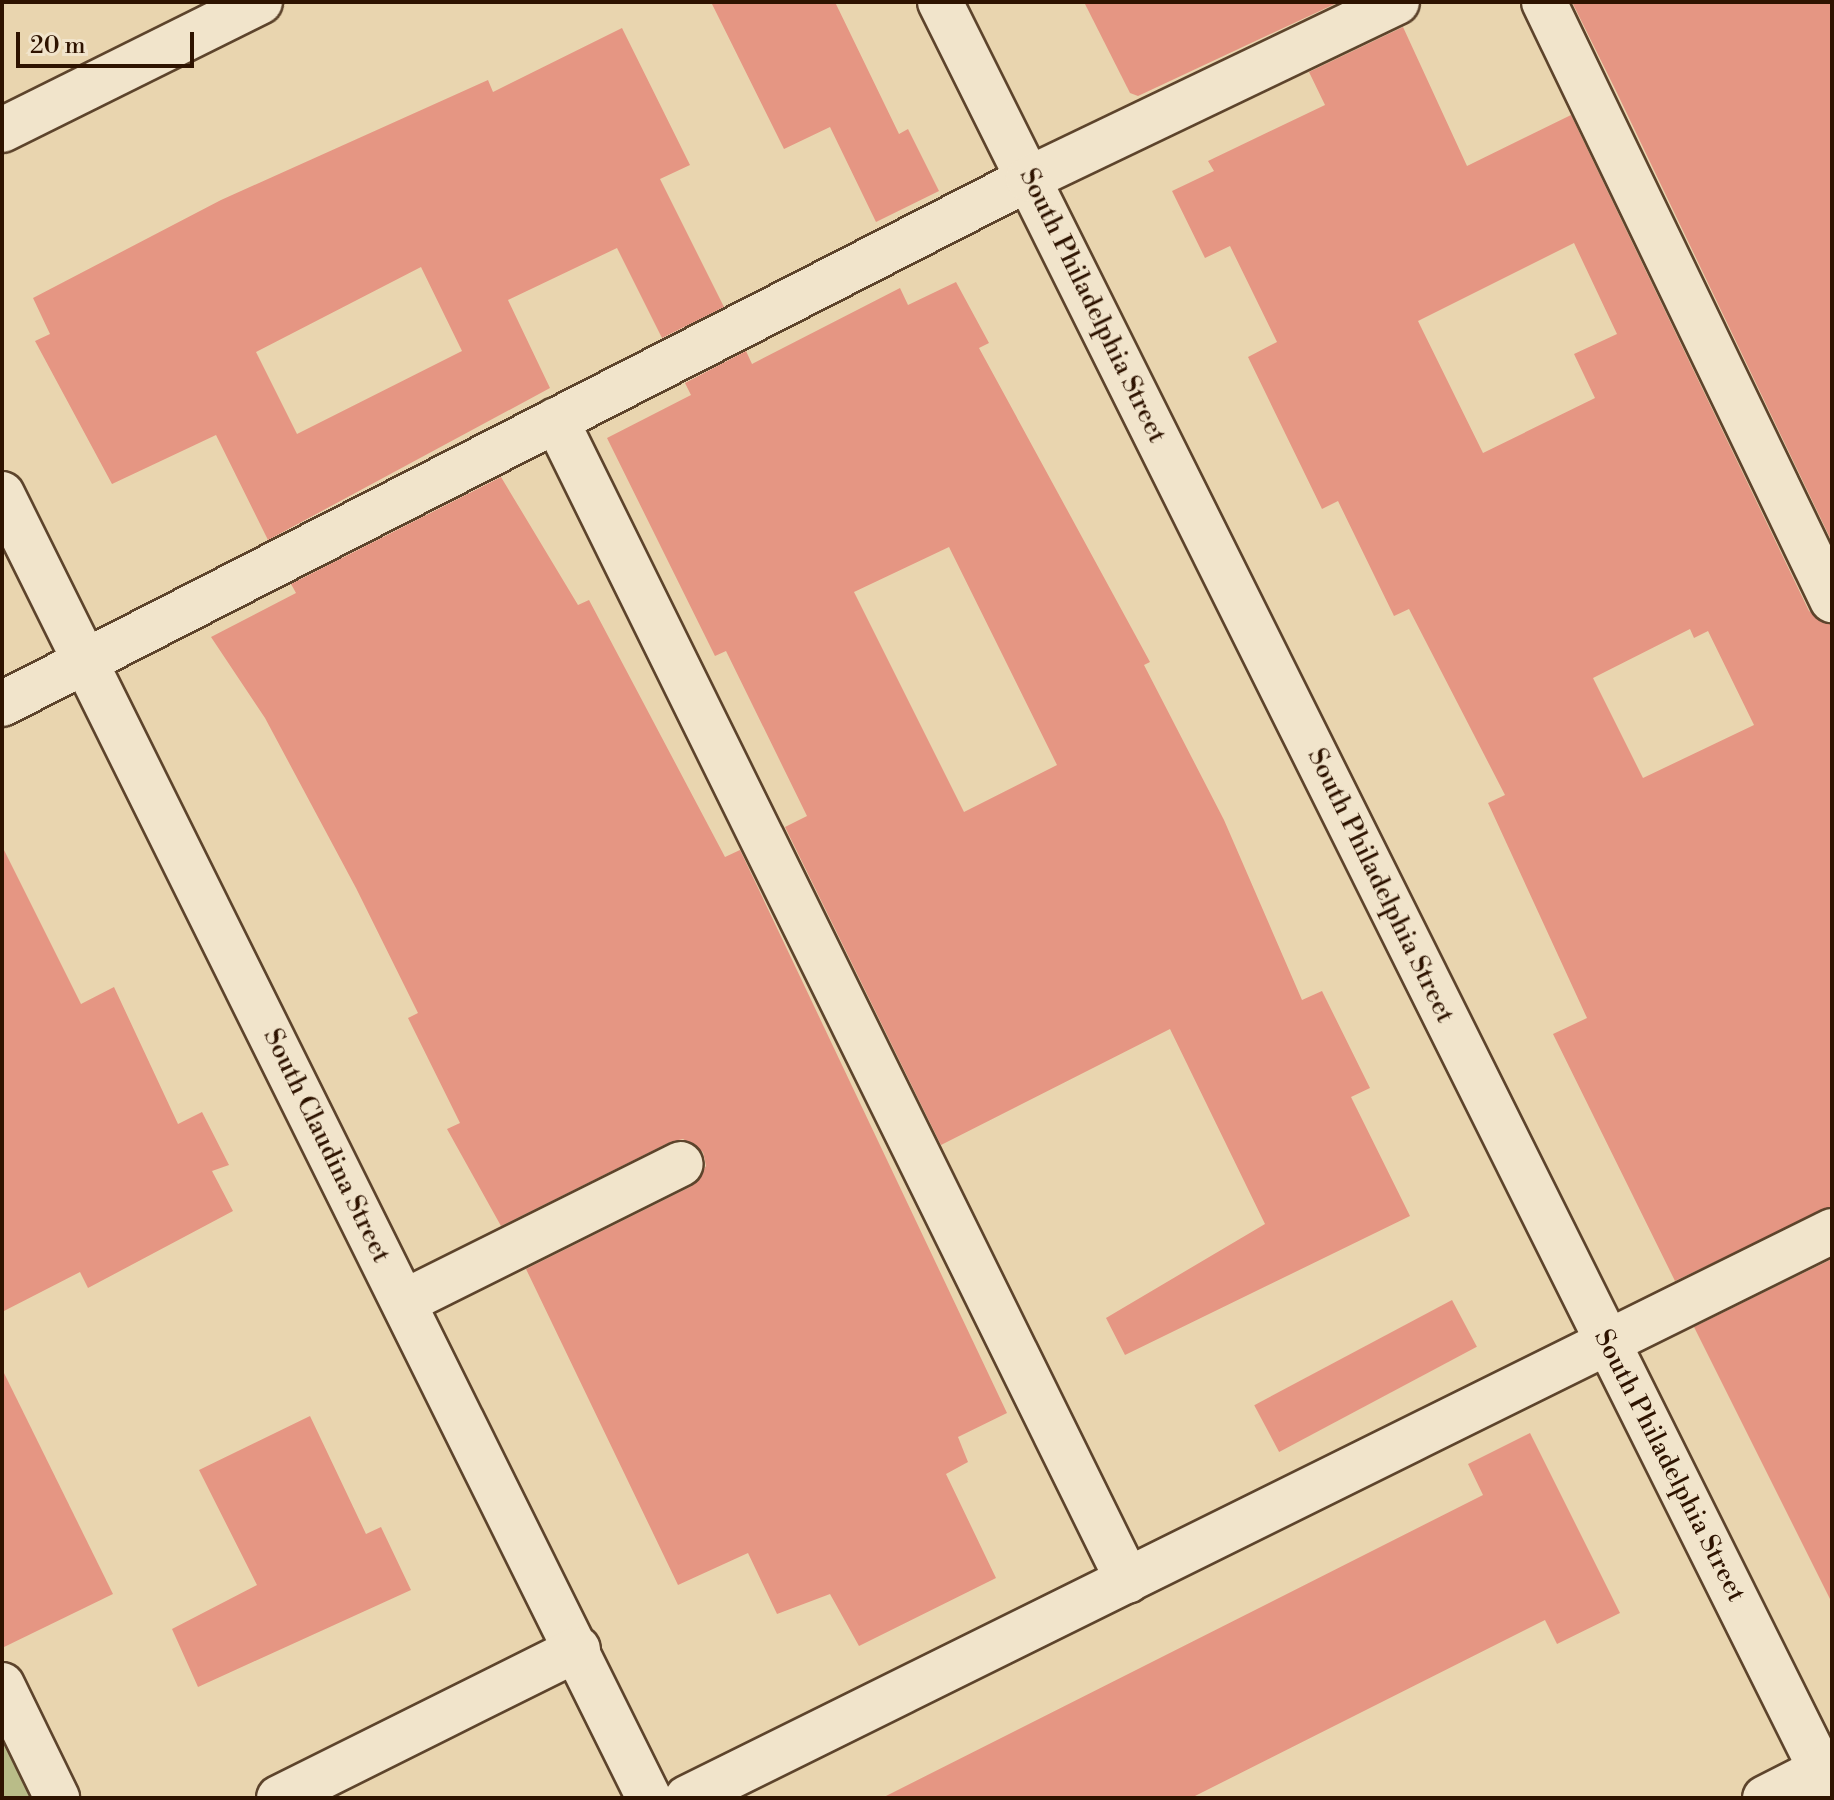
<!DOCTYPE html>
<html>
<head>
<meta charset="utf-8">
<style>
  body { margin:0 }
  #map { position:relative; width:1834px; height:1800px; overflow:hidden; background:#e9d5af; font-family:"Libre Bodoni",serif }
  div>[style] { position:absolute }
  .green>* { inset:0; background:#b9bc88 }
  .building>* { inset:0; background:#e59683; transform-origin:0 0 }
  .roads { filter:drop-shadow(2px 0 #5d442c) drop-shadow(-2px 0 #5d442c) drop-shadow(0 2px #5d442c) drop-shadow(0 -2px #5d442c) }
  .minor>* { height:44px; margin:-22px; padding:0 22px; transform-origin:22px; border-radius:22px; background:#f1e4cb }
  span { translate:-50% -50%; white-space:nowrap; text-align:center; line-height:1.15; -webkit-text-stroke:6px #f1e4cb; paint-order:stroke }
  .street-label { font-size:26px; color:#2e1300 }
  .frame { position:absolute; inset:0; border:4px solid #2e1300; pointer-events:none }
  .scale { position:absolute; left:16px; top:32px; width:178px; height:36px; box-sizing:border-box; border:4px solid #2e1300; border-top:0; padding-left:10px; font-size:24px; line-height:28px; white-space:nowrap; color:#2e1300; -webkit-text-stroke:6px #f1e4cb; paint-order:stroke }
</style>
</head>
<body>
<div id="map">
  <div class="green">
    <div style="clip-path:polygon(2px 1715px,40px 1798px,2px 1798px)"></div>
  </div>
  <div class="building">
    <div style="clip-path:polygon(711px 2px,835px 2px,899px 134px,908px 129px,939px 191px,876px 222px,830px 127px,784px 149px)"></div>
    <div style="clip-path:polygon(1084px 2px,1339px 2px,1138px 96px,1130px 93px)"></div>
    <div style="clip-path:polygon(1572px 2px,1832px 2px,1832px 542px,1617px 93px)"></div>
    <div style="clip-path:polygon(evenodd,1403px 27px,1467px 166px,1571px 115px,1809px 611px,1832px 625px,1832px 1206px,1675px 1281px,1553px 1034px,1587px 1018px,1488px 803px,1505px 795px,1409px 609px,1394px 616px,1338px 501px,1322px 509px,1248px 357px,1277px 342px,1230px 246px,1205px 258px,1172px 191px,1214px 171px,1208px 161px,1325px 105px,1309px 72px,1403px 27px,1574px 243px,1617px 334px,1574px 354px,1595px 398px,1483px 453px,1418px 321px,1574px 243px,1403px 27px,1690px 629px,1694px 638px,1708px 631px,1754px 725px,1643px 778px,1593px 678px,1690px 629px)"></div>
    <div style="clip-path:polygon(evenodd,622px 28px,690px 165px,660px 179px,724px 307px,662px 338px,617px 248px,508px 300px,550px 388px,268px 540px,216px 435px,112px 484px,35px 341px,50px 334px,33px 298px,221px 200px,488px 80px,493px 92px,622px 28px,421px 267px,462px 351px,297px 434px,256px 352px,421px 267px)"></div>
    <div style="clip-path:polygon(evenodd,956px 282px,989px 343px,979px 348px,1150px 662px,1144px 665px,1224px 820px,1302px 1000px,1322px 991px,1370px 1088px,1351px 1097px,1410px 1216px,1125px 1355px,1106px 1318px,1265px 1224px,1170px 1029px,941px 1145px,785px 827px,807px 816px,726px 651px,715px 656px,607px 438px,691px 395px,685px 383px,746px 351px,752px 364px,900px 288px,908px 305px,956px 282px,949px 547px,1057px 765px,964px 812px,854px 592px,949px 547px)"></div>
    <div style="clip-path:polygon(501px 477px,578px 605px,589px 600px,725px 857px,740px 850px,1007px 1413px,958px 1437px,968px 1462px,946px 1474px,996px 1578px,859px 1646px,830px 1594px,777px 1614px,748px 1553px,678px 1585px,526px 1269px,692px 1186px,706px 1166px,703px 1152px,683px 1139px,670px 1142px,501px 1226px,447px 1129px,460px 1123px,408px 1018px,418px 1013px,356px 888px,265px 718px,211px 637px,296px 593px,291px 584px)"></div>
    <div style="clip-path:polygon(2px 846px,81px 1004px,114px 987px,178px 1124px,202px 1112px,229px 1165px,212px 1171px,233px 1211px,88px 1288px,80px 1272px,2px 1312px)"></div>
    <div style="clip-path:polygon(1832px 1259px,1832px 1603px,1694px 1327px)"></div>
    <div style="left:1452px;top:1300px;width:53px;height:224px;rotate:62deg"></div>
    <div style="clip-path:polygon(2px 1369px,113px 1594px,2px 1648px)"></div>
    <div style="clip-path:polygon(310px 1416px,366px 1534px,381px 1527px,411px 1590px,198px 1687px,172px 1629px,257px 1585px,199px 1470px)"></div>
    <div style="clip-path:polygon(1530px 1433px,1620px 1613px,1557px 1644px,1545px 1620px,1191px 1798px,882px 1798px,1483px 1495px,1468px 1464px)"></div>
  </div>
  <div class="roads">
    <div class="minor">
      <div style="left:940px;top:2px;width:1975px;rotate:63.51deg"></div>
      <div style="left:1821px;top:1770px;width:29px;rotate:106deg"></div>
      <div style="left:1544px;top:2px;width:664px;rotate:64.28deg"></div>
      <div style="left:2px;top:130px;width:288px;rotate:-26.4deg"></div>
      <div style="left:556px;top:420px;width:1294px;rotate:63.77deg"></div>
      <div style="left:2px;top:494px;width:1456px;rotate:63.61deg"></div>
      <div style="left:2px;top:704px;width:1153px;rotate:-27.1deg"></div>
      <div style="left:1028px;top:179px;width:409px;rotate:-25.6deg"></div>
      <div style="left:404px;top:1302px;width:309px;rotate:-26.5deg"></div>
      <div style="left:2px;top:1685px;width:126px;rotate:64deg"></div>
      <div style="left:279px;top:1798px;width:334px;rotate:-26.5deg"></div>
      <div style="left:687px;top:1798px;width:1278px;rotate:-26.34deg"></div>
      <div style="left:1765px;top:1798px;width:75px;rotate:-26.9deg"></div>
    </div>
  </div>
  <div class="street-label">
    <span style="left:1092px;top:306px;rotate:64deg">South Philadelphia Street</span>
    <span style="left:1380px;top:886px;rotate:64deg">South Philadelphia Street</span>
    <span style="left:326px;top:1146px;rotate:64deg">South Claudina Street</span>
    <span style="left:1669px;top:1466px;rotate:63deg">South Philadelphia Street</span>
  </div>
  <div class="frame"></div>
  <div class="scale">20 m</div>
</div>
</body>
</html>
